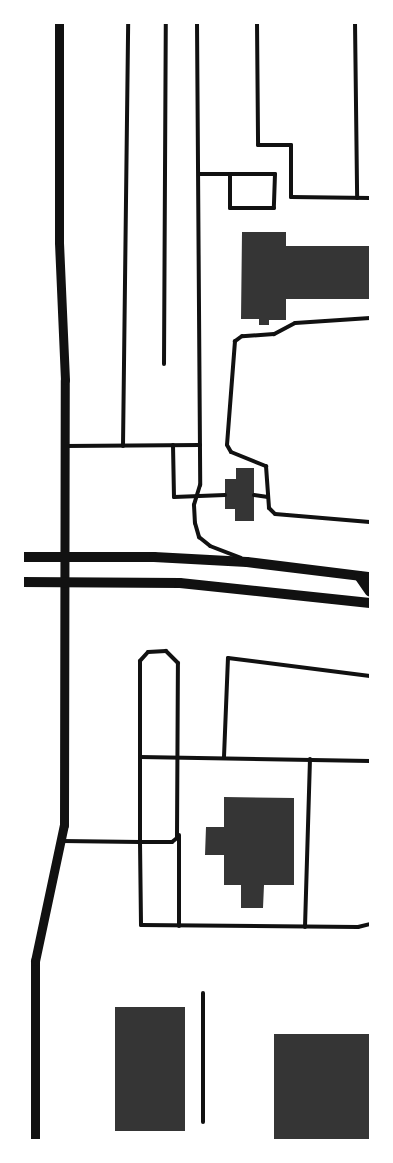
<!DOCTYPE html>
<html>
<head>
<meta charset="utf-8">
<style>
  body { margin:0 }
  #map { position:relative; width:393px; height:1163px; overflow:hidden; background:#fff; font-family:"Source Sans 3",sans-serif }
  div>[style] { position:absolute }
  .building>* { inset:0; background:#353535; transform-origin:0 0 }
  .service>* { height:4px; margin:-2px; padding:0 2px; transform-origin:2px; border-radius:2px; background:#111 }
  .tertiary>* { height:9px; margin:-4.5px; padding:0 4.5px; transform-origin:4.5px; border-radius:4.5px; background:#111 }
  .secondary>* { height:10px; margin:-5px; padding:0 5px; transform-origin:5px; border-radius:5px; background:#111 }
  span { translate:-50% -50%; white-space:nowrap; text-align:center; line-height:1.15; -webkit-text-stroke:4px #fff; paint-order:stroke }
  .frame { position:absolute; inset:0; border:24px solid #fff; pointer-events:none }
</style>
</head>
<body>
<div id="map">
  <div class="building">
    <div style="clip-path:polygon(242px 232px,286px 232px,286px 246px,370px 246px,370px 299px,286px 299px,286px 320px,269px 320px,269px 325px,259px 325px,259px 319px,241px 319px)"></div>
    <div style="clip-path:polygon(236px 468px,254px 468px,254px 521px,235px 521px,235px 509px,225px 509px,225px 479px,236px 479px)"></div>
    <div style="clip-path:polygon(224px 797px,294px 798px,294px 885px,264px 885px,263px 908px,241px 908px,241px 885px,224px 885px,224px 855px,205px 855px,206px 827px,224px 827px)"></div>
    <div style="left:115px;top:1007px;width:70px;height:124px"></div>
    <div style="left:370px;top:1034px;width:106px;height:96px;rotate:90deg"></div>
  </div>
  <div class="service">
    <div style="left:197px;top:22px;width:463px;rotate:89.6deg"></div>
    <div style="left:200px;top:485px;width:21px;rotate:107deg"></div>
    <div style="left:194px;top:505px;width:18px;rotate:87deg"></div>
    <div style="left:195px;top:523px;width:15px;rotate:74deg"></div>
    <div style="left:199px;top:537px;width:14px;rotate:39deg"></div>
    <div style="left:210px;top:546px;width:33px;rotate:21deg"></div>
    <div style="left:257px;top:22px;width:123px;rotate:89.5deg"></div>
    <div style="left:258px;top:145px;width:33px"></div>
    <div style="left:291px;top:145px;width:52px;rotate:90deg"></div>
    <div style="left:291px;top:197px;width:79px;rotate:0.7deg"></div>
    <div style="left:355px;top:22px;width:176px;rotate:89.3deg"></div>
    <div style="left:199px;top:174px;width:76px"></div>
    <div style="left:275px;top:174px;width:34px;rotate:92deg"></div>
    <div style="left:274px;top:208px;width:44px;rotate:180deg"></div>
    <div style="left:230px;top:208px;width:34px;rotate:-90deg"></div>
    <div style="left:370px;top:318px;width:75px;rotate:176.2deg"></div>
    <div style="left:295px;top:323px;width:24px;rotate:152deg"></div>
    <div style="left:274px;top:334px;width:32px;rotate:176deg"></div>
    <div style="left:242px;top:336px;width:9px;rotate:144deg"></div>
    <div style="left:235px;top:341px;width:104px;rotate:94.4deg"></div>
    <div style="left:227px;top:445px;width:8px;rotate:60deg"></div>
    <div style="left:231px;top:452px;width:38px;rotate:22deg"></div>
    <div style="left:266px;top:466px;width:42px;rotate:85.9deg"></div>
    <div style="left:269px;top:508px;width:8px;rotate:45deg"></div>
    <div style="left:275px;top:514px;width:95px;rotate:4.8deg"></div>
    <div style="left:164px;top:364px;width:342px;rotate:-89.7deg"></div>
    <div style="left:173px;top:445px;width:52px;rotate:88.9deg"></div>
    <div style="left:174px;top:497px;width:51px;rotate:-2.2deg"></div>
    <div style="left:65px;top:446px;width:135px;rotate:-0.4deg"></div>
    <div style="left:123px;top:446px;width:424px;rotate:-89.3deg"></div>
    <div style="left:254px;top:495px;width:14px;rotate:8deg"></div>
    <div style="left:140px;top:757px;width:230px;rotate:1deg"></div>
    <div style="left:224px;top:757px;width:99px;rotate:-87.7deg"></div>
    <div style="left:228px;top:658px;width:143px;rotate:7.2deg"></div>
    <div style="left:179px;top:835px;width:91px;rotate:90deg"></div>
    <div style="left:62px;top:841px;width:78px;rotate:0.7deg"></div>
    <div style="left:140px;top:842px;width:32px"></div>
    <div style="left:172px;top:842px;width:6px;rotate:-39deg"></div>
    <div style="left:177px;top:838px;width:175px;rotate:-89.7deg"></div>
    <div style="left:178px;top:663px;width:17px;rotate:-135deg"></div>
    <div style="left:166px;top:651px;width:18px;rotate:177deg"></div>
    <div style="left:148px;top:652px;width:12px;rotate:132deg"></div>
    <div style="left:140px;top:661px;width:181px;rotate:90deg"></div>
    <div style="left:140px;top:842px;width:83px;rotate:89.3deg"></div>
    <div style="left:141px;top:925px;width:217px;rotate:0.5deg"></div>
    <div style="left:358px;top:927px;width:12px;rotate:-14deg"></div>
    <div style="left:305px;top:927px;width:168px;rotate:-88.3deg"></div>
    <div style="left:203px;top:993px;width:129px;rotate:90deg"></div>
  </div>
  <div class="tertiary">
    <div style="left:35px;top:1140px;width:179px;rotate:-90deg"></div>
    <div style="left:35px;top:961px;width:139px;rotate:-78deg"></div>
    <div style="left:64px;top:825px;width:445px;rotate:-89.9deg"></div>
    <div style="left:65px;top:380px;width:138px;rotate:-92.5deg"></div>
    <div style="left:59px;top:242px;width:220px;rotate:-90deg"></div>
  </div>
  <div class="secondary">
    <div style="left:22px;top:557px;width:132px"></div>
    <div style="left:154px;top:557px;width:93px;rotate:3.1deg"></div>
    <div style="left:247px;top:562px;width:124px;rotate:7deg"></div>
    <div style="left:359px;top:576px;width:19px;rotate:55deg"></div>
    <div style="left:22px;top:582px;width:158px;rotate:0.4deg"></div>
    <div style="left:180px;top:583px;width:191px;rotate:6deg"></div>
  </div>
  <div class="frame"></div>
</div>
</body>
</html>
